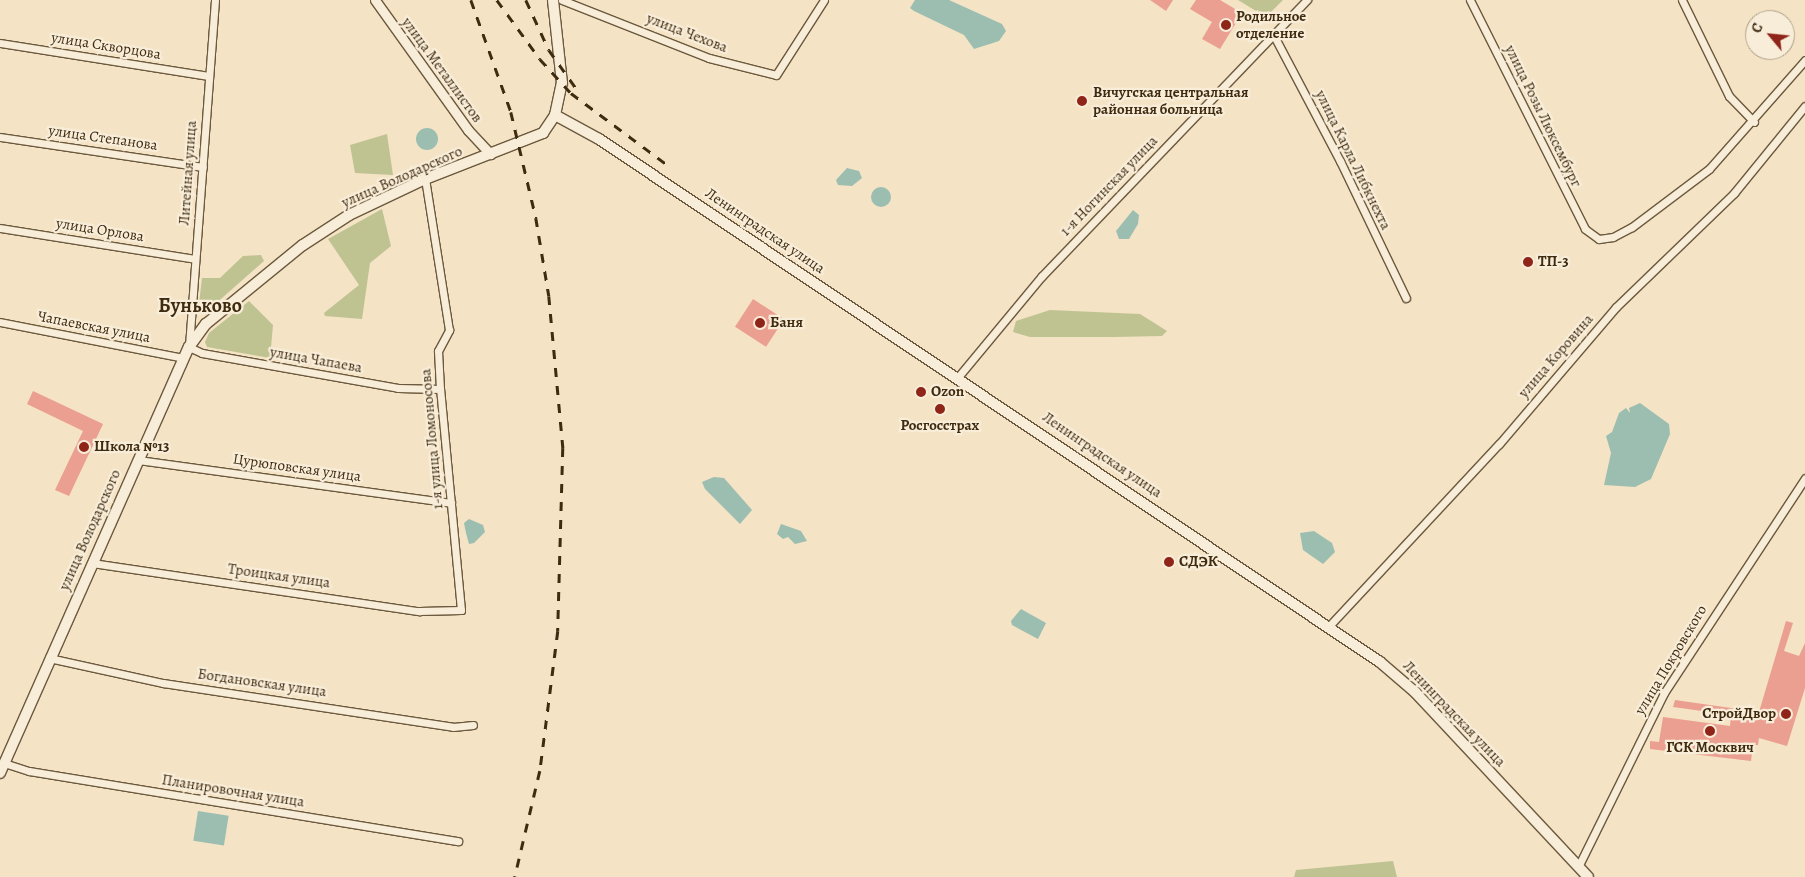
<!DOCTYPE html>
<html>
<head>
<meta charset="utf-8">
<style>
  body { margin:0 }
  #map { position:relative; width:1805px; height:877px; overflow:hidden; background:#f4e3c4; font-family:Alegreya,serif }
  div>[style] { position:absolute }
  .green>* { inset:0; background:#bfc392 }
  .water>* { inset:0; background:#9cbeb1; transform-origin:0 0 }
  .round { border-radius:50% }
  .building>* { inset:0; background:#ea9f91; transform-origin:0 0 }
  .roads { filter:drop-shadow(1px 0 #6c593d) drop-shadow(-1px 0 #6c593d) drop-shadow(0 1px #6c593d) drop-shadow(0 -1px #6c593d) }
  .minor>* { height:7px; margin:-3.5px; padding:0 3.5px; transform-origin:3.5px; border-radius:3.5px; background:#f8edd9 }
  .tertiary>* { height:9px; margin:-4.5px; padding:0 4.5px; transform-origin:4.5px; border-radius:4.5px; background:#f8edd9 }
  .secondary>* { height:10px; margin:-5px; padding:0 5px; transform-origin:5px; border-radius:5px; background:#f8edd9 }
  .rail>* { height:2.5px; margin-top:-1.25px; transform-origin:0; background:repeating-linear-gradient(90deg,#3f2b10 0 9px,transparent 0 18px) }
  .dots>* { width:14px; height:14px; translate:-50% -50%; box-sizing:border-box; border:2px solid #f8edd9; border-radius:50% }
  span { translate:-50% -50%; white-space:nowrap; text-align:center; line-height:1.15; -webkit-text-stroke:4.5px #f8edd9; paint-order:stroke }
  .poi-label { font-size:15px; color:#3f2b10; font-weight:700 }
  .left { translate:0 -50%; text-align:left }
  .right { translate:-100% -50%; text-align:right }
  .street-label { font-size:15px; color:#3f2b10 }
  .district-label { font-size:20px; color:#3f2b10; font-weight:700 }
  .north { position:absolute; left:1745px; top:10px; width:50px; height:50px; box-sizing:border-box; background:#f8edd9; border:1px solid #ae9f89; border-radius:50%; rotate:298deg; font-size:14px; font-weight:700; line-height:20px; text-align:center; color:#3f2b10 }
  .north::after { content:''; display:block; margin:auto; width:18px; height:22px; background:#8f2418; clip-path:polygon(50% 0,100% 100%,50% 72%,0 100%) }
</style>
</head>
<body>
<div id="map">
  <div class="green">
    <div style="clip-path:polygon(1238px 0,1283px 0,1266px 17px)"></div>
    <div style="clip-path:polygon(387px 134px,393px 175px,355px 173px,350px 145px)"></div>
    <div style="clip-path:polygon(382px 209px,391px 246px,370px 263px,362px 319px,325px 316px,324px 313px,359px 285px,328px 239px)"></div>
    <div style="clip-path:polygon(243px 256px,261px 255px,264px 261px,205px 313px,198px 312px,202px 278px,220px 278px)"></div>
    <div style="clip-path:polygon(249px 301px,273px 325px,270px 358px,207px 347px,205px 342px,209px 333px)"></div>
    <div style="clip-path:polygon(1050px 310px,1140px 314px,1167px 331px,1162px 336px,1114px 337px,1030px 337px,1013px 332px,1016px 321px)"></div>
    <div style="clip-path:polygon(1393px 861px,1397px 877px,1294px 877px,1296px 870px)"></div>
  </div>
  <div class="water">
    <div style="clip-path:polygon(915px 0,949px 0,1002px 24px,1006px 31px,999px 41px,974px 49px,964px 35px,914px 11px,910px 8px)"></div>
    <div class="round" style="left:416px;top:128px;width:22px;height:22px"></div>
    <div style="clip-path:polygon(847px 168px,859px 171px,862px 178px,852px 186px,838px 185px,836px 180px)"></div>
    <div class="round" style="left:871px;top:187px;width:20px;height:20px"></div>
    <div style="clip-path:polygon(1133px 210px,1139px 215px,1138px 224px,1129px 239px,1119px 239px,1116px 231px)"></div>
    <div style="clip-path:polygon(1640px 403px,1669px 424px,1670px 434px,1651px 479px,1635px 487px,1604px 485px,1611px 453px,1606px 436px,1612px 432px,1619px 413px,1626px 408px,1630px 413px,1629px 408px)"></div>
    <div style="clip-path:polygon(714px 477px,724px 478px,752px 510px,740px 524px,705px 489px,702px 482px)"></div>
    <div style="clip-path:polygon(469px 519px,483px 525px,485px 532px,474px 543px,469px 544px,466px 533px,464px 523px)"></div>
    <div style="clip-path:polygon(781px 524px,801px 531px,807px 541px,795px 544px,788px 537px,783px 539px,777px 534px)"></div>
    <div style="clip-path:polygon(1314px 531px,1332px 543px,1335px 552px,1323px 564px,1303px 550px,1300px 533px)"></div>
    <div style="clip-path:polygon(1021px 609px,1046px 623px,1038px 639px,1012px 625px,1011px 621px)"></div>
    <div style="left:198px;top:811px;width:31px;height:30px;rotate:9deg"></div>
  </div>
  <div class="building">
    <div style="clip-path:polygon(1150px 0,1173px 0,1166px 11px)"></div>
    <div style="clip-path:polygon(1196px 0,1220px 0,1242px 13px,1220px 49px,1202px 39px,1212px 22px,1190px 9px)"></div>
    <div style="left:753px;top:299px;width:37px;height:33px;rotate:33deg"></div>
    <div style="clip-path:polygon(33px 391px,103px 424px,69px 496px,55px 490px,83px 431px,27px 404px)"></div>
    <div style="clip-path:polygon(1786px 621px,1793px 623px,1784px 651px,1799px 656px,1805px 643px,1805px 688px,1787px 746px,1759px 738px,1758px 745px,1753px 745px,1751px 761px,1650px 749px,1650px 741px,1659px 742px,1663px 717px,1730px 726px,1731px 715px,1673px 707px,1675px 700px,1759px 712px)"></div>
  </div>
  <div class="roads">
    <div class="minor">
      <div style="left:215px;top:0;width:348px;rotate:94.3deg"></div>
      <div style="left:189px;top:347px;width:14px;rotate:25deg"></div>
      <div style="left:202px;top:353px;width:199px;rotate:10.1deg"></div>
      <div style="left:398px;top:388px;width:42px;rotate:1.4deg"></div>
      <div style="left:562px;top:0;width:158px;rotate:21.5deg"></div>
      <div style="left:709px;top:58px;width:69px;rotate:14.2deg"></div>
      <div style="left:776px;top:75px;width:89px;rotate:-57.4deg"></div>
      <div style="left:1470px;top:0;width:256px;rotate:63.3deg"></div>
      <div style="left:1585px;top:229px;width:17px;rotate:36deg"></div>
      <div style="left:1599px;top:239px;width:14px;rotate:-8deg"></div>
      <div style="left:1613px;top:237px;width:21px;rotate:-28deg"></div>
      <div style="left:1632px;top:227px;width:96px;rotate:-37deg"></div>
      <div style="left:1709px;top:169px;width:145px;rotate:-48.6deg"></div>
      <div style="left:1682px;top:0;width:107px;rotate:63.9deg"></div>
      <div style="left:1729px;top:96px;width:36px;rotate:46deg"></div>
      <div style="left:1273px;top:34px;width:144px;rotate:62.2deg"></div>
      <div style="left:1340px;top:161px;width:152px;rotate:64.3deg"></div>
      <div style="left:0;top:43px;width:211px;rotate:9deg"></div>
      <div style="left:0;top:137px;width:205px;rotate:8.4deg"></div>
      <div style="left:0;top:228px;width:197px;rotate:9deg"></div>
      <div style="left:0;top:322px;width:187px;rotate:11.1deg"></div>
      <div style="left:958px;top:377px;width:131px;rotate:-50.3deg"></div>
      <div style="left:1042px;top:276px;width:383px;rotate:-46.2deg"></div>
      <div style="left:138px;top:460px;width:316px;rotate:7.8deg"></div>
      <div style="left:92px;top:563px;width:331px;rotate:8.4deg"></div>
      <div style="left:419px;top:611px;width:42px;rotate:-1.4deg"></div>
      <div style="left:461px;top:610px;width:222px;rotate:-95.4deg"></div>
      <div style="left:440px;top:389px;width:38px;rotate:-93deg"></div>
      <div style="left:438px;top:351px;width:24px;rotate:-62deg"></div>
      <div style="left:449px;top:330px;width:153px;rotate:-99deg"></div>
      <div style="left:1329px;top:626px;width:249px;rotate:-47deg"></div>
      <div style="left:1499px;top:444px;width:180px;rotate:-49.5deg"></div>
      <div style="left:1616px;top:307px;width:164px;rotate:-44deg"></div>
      <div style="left:1734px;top:193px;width:112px;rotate:-50.8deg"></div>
      <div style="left:49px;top:658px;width:117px;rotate:12.4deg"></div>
      <div style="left:163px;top:683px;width:293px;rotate:8.6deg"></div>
      <div style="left:453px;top:727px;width:20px;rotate:-6deg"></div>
      <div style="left:4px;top:763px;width:26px;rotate:18deg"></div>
      <div style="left:29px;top:771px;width:435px;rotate:9.3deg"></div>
      <div style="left:1578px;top:867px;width:194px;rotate:-63.7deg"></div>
      <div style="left:1664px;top:693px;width:257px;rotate:-56.7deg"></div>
    </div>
    <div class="tertiary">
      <div style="left:375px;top:0;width:160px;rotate:54.4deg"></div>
      <div style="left:468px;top:130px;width:33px;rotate:47deg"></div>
    </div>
    <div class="secondary">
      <div style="left:555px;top:115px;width:50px;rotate:28.6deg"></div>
      <div style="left:599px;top:139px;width:940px;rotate:33.81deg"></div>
      <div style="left:1380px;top:662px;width:46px;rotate:40.6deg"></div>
      <div style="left:1415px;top:692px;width:253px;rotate:46.9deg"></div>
      <div style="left:0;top:773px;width:466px;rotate:-66.1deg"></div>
      <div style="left:189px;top:347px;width:29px;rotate:-54deg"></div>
      <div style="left:206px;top:324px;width:125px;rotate:-39.2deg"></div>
      <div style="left:303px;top:245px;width:55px;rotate:-33.1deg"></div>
      <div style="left:349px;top:215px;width:84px;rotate:-25.3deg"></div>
      <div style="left:425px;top:179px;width:127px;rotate:-21.3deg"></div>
      <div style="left:543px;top:133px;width:22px;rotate:-56deg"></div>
      <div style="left:555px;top:115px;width:33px;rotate:-78deg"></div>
      <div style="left:562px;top:83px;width:83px;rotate:-96.2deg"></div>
    </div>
  </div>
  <div class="rail">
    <div style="left:471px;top:0;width:119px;rotate:70.3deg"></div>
    <div style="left:511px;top:112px;width:109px;rotate:76.7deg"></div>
    <div style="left:536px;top:218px;width:79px;rotate:80.5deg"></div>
    <div style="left:549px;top:296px;width:153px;rotate:84.7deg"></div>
    <div style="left:563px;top:448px;width:183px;rotate:91.6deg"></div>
    <div style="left:558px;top:631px;width:141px;rotate:97.3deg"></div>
    <div style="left:540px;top:771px;width:109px;rotate:103.3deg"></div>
    <div style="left:497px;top:0;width:73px;rotate:53.9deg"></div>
    <div style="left:540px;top:59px;width:46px;rotate:47.6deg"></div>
    <div style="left:571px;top:93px;width:122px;rotate:36.7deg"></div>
    <div style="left:526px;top:0;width:55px;rotate:65.3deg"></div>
    <div style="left:549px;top:50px;width:50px;rotate:54.7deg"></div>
  </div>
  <div class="dots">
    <div style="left:1226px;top:25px;background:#8f2418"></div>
    <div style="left:1082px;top:101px;background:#8f2418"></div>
    <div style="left:1528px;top:262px;background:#8f2418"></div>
    <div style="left:760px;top:323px;background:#8f2418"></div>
    <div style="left:921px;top:392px;background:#8f2418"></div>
    <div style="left:940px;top:409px;background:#8f2418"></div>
    <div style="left:84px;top:447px;background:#8f2418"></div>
    <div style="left:1169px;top:562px;background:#8f2418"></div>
    <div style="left:1786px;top:714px;background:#8f2418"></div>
    <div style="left:1710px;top:731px;background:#8f2418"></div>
  </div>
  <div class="poi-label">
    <span class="left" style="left:1236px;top:25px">Родильное<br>отделение</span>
    <span class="left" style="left:1093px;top:101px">Вичугская центральная<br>районная больница</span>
    <span class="left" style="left:1538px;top:262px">ТП-3</span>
    <span class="left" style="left:770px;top:323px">Баня</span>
    <span class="left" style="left:931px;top:392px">Ozon</span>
    <span style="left:940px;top:426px">Росгосстрах</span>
    <span class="left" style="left:94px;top:447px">Школа №13</span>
    <span class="left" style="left:1179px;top:562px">СДЭК</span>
    <span class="right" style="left:1776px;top:714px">СтройДвор</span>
    <span style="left:1710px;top:748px">ГСК Москвич</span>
  </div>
  <div class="street-label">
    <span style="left:687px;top:33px;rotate:21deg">улица Чехова</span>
    <span style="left:106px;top:46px;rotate:9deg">улица Скворцова</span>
    <span style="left:442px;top:70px;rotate:54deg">улица Металлистов</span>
    <span style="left:1543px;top:116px;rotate:64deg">улица Розы Люксембург</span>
    <span style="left:103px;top:138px;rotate:8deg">улица Степанова</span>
    <span style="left:1353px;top:160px;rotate:64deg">улица Карла Либкнехта</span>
    <span style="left:188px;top:173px;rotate:-86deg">Литейная улица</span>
    <span style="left:402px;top:177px;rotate:-24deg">улица Володарского</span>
    <span style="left:1109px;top:186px;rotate:-46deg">1-я Ногинская улица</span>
    <span style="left:100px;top:230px;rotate:9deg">улица Орлова</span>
    <span style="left:765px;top:231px;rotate:34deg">Ленинградская улица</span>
    <span style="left:94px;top:327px;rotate:11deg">Чапаевская улица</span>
    <span style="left:1556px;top:356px;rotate:-49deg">улица Коровина</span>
    <span style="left:316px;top:360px;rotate:10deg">улица Чапаева</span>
    <span style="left:432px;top:439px;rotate:-95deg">1-я улица Ломоносова</span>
    <span style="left:1102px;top:455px;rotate:34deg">Ленинградская улица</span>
    <span style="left:297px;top:468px;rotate:8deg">Цурюповская улица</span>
    <span style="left:90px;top:530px;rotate:-66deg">улица Володарского</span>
    <span style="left:279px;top:576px;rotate:8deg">Троицкая улица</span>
    <span style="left:1671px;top:660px;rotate:-59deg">улица Покровского</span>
    <span style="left:262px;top:683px;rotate:8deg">Богдановская улица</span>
    <span style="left:1454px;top:714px;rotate:46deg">Ленинградская улица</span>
    <span style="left:233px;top:791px;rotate:9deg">Планировочная улица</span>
  </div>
  <div class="district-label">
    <span style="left:200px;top:305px">Буньково</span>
  </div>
  <div class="north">С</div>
</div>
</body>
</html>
